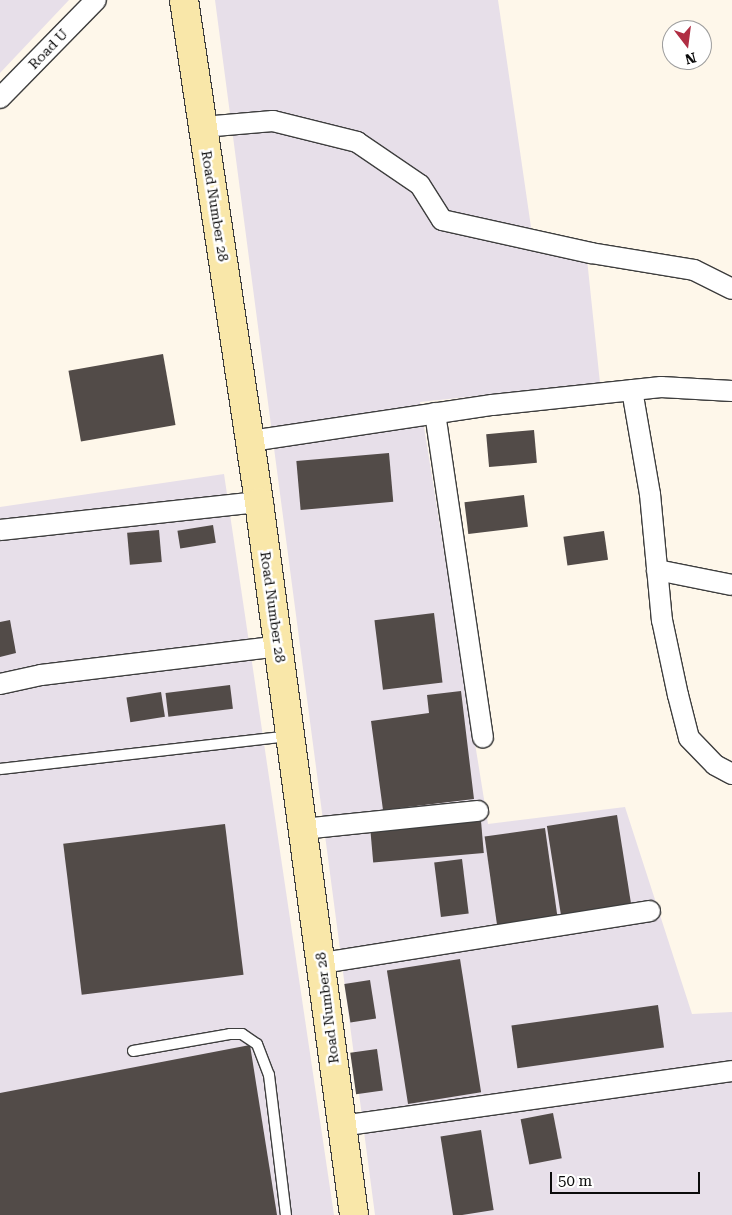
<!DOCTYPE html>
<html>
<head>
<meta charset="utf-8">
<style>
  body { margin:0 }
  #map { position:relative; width:732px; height:1215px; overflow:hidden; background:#fef7ea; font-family:"Roboto Serif",serif }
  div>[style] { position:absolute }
  .industrial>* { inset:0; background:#e7dfe9 }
  .building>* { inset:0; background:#524b48; transform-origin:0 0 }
  .roads { filter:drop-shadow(1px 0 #3e3e3e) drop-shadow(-1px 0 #3e3e3e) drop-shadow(0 1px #3e3e3e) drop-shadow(0 -1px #3e3e3e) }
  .lane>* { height:10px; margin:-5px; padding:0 5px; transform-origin:5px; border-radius:5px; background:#fff }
  .street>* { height:20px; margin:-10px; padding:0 10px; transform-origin:10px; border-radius:10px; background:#fff }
  .secondary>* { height:28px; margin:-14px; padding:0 14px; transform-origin:14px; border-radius:14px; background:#f9e7a9 }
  span { translate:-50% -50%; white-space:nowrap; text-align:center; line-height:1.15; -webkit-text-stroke:5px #fff; paint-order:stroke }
  .street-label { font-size:14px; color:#0b0b0b }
  .north { position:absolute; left:662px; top:20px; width:50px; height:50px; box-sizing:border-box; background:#fff; border:1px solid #9d9d9d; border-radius:50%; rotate:165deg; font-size:14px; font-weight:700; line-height:20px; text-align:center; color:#0b0b0b }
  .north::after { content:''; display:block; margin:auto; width:18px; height:22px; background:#b02e43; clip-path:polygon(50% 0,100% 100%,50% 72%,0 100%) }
  .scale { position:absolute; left:550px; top:1172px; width:150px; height:22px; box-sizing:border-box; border:2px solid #0b0b0b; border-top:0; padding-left:6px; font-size:15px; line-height:18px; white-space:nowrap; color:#0b0b0b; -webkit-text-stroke:4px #fff; paint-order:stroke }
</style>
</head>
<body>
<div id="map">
  <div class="industrial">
    <div style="clip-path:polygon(0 0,69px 0,0 73px)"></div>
    <div style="clip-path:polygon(215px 0,498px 0,532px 234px,587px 259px,600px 383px,420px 402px,488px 824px,625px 807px,692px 1014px,732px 1012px,732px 1215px,375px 1215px)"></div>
    <div style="clip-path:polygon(224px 474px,334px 1215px,0 1215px,0 507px)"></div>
  </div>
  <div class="building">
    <div style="left:163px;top:354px;width:72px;height:96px;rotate:80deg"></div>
    <div style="left:534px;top:430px;width:33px;height:48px;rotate:85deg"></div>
    <div style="left:389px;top:453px;width:49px;height:93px;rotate:85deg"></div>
    <div style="left:524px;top:495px;width:32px;height:60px;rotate:83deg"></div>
    <div style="left:213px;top:525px;width:18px;height:36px;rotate:81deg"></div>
    <div style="left:159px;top:530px;width:32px;height:32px;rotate:85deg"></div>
    <div style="left:604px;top:531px;width:29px;height:41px;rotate:82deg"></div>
    <div style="left:434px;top:613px;width:70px;height:60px;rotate:83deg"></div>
    <div style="clip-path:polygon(10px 620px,16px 653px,0 657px,0 622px)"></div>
    <div style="left:230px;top:685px;width:24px;height:65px;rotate:83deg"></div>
    <div style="clip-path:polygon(461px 691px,474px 799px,383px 810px,371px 721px,429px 713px,427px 695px)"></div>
    <div style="left:161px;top:692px;width:25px;height:35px;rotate:81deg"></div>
    <div style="left:617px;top:815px;width:90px;height:71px;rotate:81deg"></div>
    <div style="left:481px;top:821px;width:32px;height:111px;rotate:85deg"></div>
    <div style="left:225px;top:824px;width:152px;height:163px;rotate:83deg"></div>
    <div style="left:545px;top:828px;width:89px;height:61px;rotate:82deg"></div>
    <div style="left:462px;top:859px;width:55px;height:28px;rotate:83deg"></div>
    <div style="left:460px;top:959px;width:135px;height:74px;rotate:81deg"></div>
    <div style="left:370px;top:980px;width:39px;height:26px;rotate:81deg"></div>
    <div style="left:658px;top:1005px;width:43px;height:148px;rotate:82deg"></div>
    <div style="clip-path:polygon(250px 1045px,277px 1215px,0 1215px,0 1093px)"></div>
    <div style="left:377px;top:1049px;width:42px;height:27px;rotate:82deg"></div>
    <div style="left:553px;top:1113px;width:46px;height:33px;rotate:79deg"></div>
    <div style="left:481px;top:1130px;width:81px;height:41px;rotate:81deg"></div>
  </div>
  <div class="roads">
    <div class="lane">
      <div style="left:0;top:769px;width:292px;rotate:-6.5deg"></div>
      <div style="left:133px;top:1051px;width:98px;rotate:-9.9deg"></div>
      <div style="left:230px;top:1034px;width:12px"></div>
      <div style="left:242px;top:1034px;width:18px;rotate:34deg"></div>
      <div style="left:257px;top:1044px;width:33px;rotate:69deg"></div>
      <div style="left:269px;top:1075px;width:141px;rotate:83.1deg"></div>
    </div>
    <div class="street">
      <div style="left:0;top:98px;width:137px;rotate:-45.6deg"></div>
      <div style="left:203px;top:127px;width:70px;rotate:-4.9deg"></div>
      <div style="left:273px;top:121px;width:87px;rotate:14deg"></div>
      <div style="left:357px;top:142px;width:76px;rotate:34.3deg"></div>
      <div style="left:420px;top:185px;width:41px;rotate:57.8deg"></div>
      <div style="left:442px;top:220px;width:153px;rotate:12.5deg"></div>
      <div style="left:591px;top:253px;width:104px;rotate:9.4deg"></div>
      <div style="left:694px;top:270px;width:42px;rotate:26.6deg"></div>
      <div style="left:632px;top:390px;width:106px;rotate:80.2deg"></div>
      <div style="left:650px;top:494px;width:127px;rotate:84.6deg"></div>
      <div style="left:662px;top:620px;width:77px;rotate:78deg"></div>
      <div style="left:678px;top:695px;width:44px;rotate:75.7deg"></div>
      <div style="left:689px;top:738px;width:37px;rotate:46deg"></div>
      <div style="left:715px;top:765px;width:19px;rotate:28deg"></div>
      <div style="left:435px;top:413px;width:328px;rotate:81.6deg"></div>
      <div style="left:251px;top:441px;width:244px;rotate:-8.5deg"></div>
      <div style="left:492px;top:405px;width:170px;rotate:-6.1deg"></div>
      <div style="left:661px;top:387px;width:71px;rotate:3.2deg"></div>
      <div style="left:0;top:530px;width:261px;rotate:-6.2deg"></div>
      <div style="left:657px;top:570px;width:76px;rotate:11.3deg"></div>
      <div style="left:0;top:684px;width:42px;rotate:-12.4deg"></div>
      <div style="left:41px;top:675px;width:240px;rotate:-6.9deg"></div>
      <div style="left:303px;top:829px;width:176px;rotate:-5.9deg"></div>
      <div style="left:322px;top:963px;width:332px;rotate:-9deg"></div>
      <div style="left:341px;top:1126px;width:395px;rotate:-8deg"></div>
    </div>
    <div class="secondary">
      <div style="left:184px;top:0;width:508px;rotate:81.5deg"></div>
      <div style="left:259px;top:502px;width:719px;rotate:82.41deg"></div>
    </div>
  </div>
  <div class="street-label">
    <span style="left:48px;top:49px;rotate:-46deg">Road U</span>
    <span style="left:215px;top:206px;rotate:81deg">Road Number 28</span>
    <span style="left:273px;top:607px;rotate:82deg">Road Number 28</span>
    <span style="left:327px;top:1008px;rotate:-97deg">Road Number 28</span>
  </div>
  <div class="north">N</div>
  <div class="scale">50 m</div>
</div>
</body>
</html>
